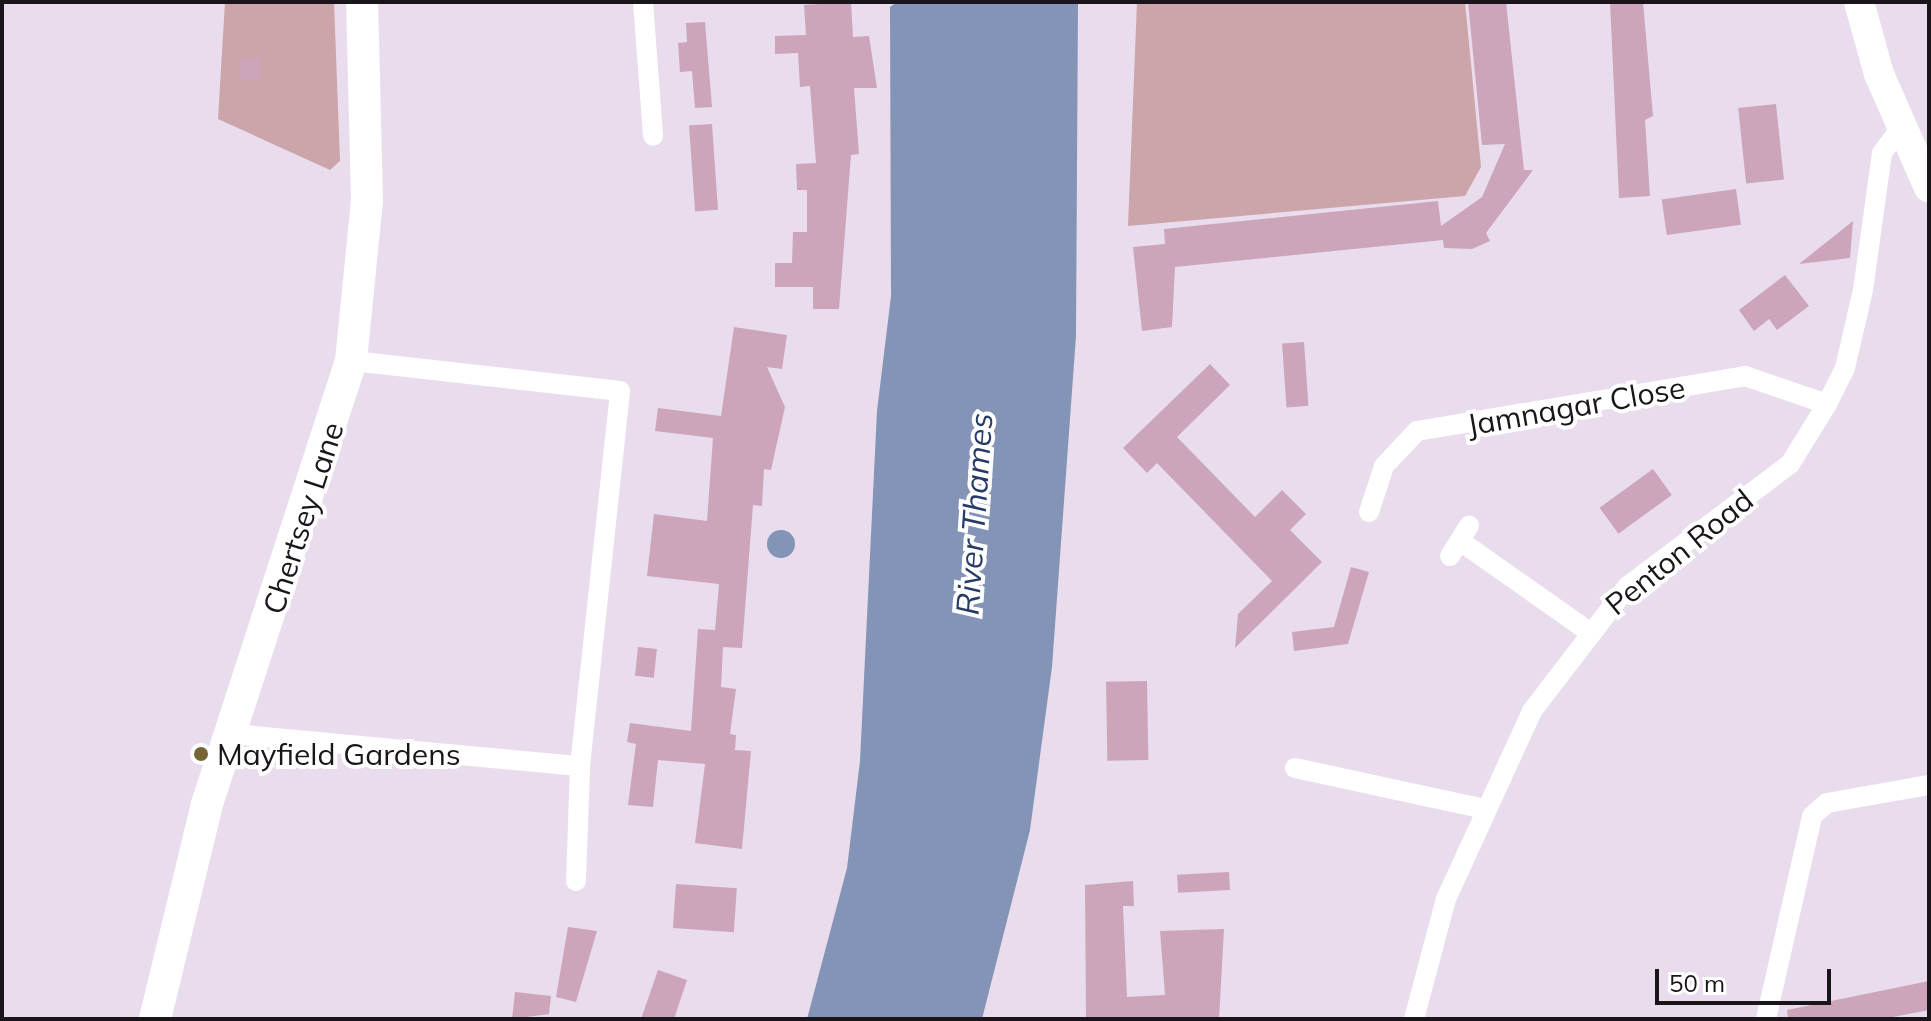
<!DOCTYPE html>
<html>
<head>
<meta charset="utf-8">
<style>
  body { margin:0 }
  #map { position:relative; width:1931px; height:1021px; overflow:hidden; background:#e9dced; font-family:Mulish,sans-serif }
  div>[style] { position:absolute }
  .green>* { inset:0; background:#cba5a9 }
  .water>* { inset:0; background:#8494b6 }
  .round { border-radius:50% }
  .building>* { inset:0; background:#cda5ba; transform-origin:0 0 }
  .minor>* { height:20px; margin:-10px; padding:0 10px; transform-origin:10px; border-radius:10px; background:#fff }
  .secondary>* { height:30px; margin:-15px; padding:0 15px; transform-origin:15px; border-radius:15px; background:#fff }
  .primary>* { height:32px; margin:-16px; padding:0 16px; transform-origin:16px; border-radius:16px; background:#fff }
  .dots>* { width:22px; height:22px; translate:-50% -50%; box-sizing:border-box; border:4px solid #fff; border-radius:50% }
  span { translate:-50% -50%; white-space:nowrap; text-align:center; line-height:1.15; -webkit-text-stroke:8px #fff; paint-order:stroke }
  .street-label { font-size:30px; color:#1a151b }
  .poi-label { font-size:30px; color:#1a151b }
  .left { translate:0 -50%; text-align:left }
  .water-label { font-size:32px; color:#273b69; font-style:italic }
  .frame { position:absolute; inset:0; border:4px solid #1a151b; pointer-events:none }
  .scale { position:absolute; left:1655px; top:969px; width:176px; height:36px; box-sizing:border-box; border:4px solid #1a151b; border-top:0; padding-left:10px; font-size:24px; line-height:28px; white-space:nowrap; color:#1a151b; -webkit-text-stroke:6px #fff; paint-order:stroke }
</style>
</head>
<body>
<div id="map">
  <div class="green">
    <div style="clip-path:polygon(225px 2px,334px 2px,340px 161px,330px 170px,218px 119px)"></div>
    <div style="clip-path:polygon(1137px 2px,1465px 2px,1481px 167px,1465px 196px,1128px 226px)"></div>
  </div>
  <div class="water">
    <div style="clip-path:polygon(897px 2px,1078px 2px,1076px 336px,1052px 667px,1030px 830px,982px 1019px,807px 1019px,847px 868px,860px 761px,877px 411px,891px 296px,890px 7px)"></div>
    <div class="round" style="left:767px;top:530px;width:28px;height:28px"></div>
  </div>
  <div class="building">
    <div style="clip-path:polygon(851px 2px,853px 37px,869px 36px,877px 88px,854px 88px,859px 154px,851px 155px,839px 309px,813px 309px,813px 287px,775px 287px,775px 263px,792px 263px,793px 232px,807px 232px,807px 190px,797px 190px,796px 164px,816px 163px,810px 86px,800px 87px,798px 53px,775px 54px,775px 36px,806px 35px,804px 5px)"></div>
    <div style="clip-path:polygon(1468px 2px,1506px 2px,1524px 170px,1533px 170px,1486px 233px,1490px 241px,1472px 249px,1444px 248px,1443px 240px,1175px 267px,1172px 327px,1142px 331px,1133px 247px,1165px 244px,1164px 229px,1438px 201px,1441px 226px,1482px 197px,1505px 144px,1482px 145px)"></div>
    <div style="clip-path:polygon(1610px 2px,1643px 2px,1653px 116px,1645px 120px,1650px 196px,1619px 198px)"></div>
    <div style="clip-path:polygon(705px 22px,712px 107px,695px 108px,692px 71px,680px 72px,678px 43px,687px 42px,686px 23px)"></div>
    <div style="left:259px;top:58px;width:21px;height:20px;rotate:85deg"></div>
    <div style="left:1776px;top:104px;width:76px;height:38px;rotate:84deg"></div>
    <div style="left:712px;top:124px;width:86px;height:23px;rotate:86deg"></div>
    <div style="left:1736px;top:189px;width:36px;height:75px;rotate:82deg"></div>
    <div style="clip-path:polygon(1853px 221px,1850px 258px,1799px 264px)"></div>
    <div style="clip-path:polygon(1785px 275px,1809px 306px,1777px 330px,1769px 319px,1754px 331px,1739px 310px)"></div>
    <div style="clip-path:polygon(734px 327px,787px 335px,782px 369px,767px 367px,785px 407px,771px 470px,764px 469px,762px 506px,753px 505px,742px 648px,723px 647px,721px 687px,736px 689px,730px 734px,736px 735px,735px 750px,751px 751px,742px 849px,695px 843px,705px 764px,658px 760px,653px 807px,628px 805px,636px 744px,627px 742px,630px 723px,691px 731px,698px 629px,715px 630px,719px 584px,647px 576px,654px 514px,707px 521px,713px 438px,655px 431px,658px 408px,721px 416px)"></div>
    <div style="left:1304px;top:342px;width:64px;height:22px;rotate:86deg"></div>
    <div style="clip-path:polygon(1210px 364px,1230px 385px,1177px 437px,1255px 517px,1282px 490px,1306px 514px,1290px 530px,1322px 562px,1235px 648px,1238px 614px,1272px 581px,1157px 463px,1147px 473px,1123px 448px)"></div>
    <div style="left:1653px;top:469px;width:32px;height:66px;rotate:54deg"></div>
    <div style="clip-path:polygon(1351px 567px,1369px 572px,1348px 644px,1294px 651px,1292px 632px,1334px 627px)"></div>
    <div style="left:638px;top:647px;width:19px;height:29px;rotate:6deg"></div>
    <div style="left:1147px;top:681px;width:79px;height:41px;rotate:89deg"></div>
    <div style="left:1229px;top:872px;width:18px;height:52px;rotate:87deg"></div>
    <div style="clip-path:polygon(1133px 881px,1134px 906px,1123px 906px,1127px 997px,1165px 995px,1160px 931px,1224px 929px,1219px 1019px,1086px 1019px,1085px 885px)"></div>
    <div style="left:676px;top:884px;width:61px;height:44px;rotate:4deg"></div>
    <div style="clip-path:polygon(568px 927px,597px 931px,576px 1002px,556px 997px)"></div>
    <div style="clip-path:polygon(658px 970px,687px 980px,674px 1019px,641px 1019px)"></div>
    <div style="clip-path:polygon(1929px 981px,1929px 1010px,1883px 1019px,1788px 1019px,1787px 1010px)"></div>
    <div style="clip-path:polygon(515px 992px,551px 996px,549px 1014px,512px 1019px)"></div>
  </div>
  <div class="minor">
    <div style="left:643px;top:2px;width:134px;rotate:85.7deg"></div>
    <div style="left:1369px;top:512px;width:48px;rotate:-71.9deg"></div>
    <div style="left:1384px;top:466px;width:48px;rotate:-46.7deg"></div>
    <div style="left:1417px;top:431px;width:333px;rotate:-9.5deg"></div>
    <div style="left:1745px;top:376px;width:87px;rotate:18.9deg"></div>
    <div style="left:1460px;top:541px;width:156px;rotate:35.1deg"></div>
    <div style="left:1450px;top:556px;width:36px;rotate:-58deg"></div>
    <div style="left:233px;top:734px;width:348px;rotate:5.3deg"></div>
    <div style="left:580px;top:766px;width:377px;rotate:-83.9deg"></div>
    <div style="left:620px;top:391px;width:271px;rotate:-173.6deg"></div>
    <div style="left:1295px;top:768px;width:193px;rotate:12.2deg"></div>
    <div style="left:576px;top:881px;width:115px;rotate:-88deg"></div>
    <div style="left:1414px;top:1019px;width:124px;rotate:-75.1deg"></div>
    <div style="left:1446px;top:899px;width:207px;rotate:-65.4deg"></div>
    <div style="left:1532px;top:711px;width:158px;rotate:-52.5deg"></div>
    <div style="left:1628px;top:586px;width:203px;rotate:-37deg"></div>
    <div style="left:1790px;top:464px;width:70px;rotate:-58.3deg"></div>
    <div style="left:1827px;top:404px;width:40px;rotate:-63.4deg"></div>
    <div style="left:1845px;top:368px;width:80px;rotate:-77deg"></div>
    <div style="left:1863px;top:290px;width:138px;rotate:-82.1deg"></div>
    <div style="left:1882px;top:153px;width:31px;rotate:-53deg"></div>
    <div style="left:1766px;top:1019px;width:208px;rotate:-77.2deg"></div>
    <div style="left:1812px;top:816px;width:20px;rotate:-41deg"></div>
    <div style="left:1827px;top:803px;width:104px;rotate:-10deg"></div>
  </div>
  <div class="secondary">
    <div style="left:1859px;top:2px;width:75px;rotate:74.5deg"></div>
    <div style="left:1879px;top:74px;width:124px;rotate:66.3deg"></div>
  </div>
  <div class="primary">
    <div style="left:155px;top:1019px;width:221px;rotate:-76.4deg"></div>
    <div style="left:207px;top:804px;width:466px;rotate:-72deg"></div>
    <div style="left:351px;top:361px;width:160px;rotate:-84.3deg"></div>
    <div style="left:367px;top:202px;width:200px;rotate:-91.4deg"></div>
  </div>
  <div class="dots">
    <div style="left:201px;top:754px;background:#766533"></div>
  </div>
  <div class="street-label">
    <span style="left:1576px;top:406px;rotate:-10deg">Jamnagar Close</span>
    <span style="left:303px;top:518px;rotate:-72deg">Chertsey Lane</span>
    <span style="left:1679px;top:552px;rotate:-39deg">Penton Road</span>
  </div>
  <div class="poi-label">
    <span class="left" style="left:217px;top:754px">Mayfield Gardens</span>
  </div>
  <div class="water-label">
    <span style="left:974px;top:514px;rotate:-86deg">River Thames</span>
  </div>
  <div class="frame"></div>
  <div class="scale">50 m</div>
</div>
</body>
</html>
